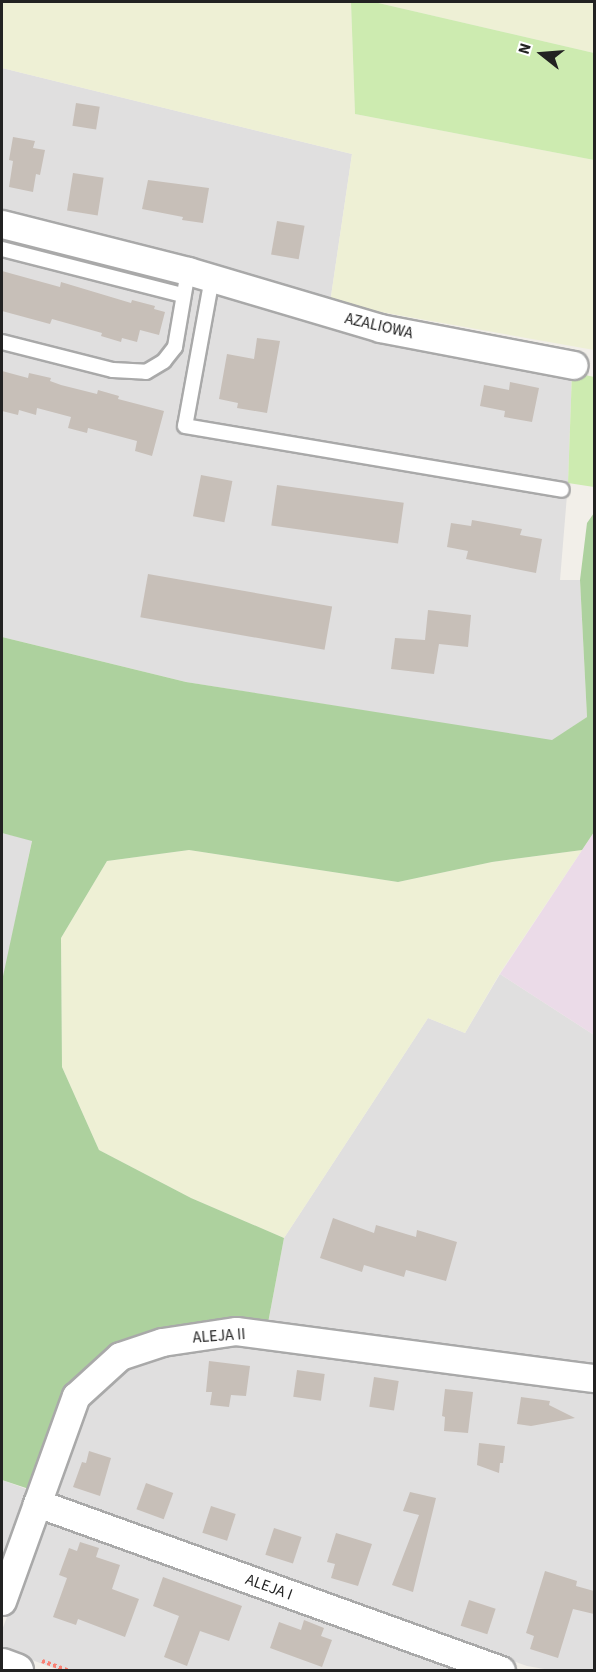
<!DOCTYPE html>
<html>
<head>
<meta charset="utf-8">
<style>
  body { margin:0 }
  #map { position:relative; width:596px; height:1672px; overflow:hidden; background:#f2efe9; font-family:"Source Sans 3",sans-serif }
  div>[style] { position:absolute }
  .residential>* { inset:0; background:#e0dfdf }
  .industrial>* { inset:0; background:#ebdbe8 }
  .farmland>* { inset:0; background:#eef0d5 }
  .grass>* { inset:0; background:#cdebb0 }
  .forest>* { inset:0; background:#add19e }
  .building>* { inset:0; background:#c7bfb8; transform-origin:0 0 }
  .path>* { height:4px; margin-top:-2px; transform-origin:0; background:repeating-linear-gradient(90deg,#fa8072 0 3px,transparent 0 6px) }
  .roads { filter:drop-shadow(2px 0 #a9a9a9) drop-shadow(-2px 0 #a9a9a9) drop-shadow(0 2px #a9a9a9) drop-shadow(0 -2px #a9a9a9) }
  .service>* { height:14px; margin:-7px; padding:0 7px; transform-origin:7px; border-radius:7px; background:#fff }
  .minor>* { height:27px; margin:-13.5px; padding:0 13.5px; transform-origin:13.5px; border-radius:13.5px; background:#fff }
  .tertiary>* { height:33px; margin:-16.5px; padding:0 16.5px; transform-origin:16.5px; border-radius:16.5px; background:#fff }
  span { translate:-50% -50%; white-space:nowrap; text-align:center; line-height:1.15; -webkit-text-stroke:5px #fff; paint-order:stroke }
  .street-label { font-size:16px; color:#222 }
  .frame { position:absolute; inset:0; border:3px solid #222; pointer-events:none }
  .north { position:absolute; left:512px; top:24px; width:60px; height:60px; -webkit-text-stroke:4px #fff; paint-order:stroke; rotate:287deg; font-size:16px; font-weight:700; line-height:24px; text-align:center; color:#222 }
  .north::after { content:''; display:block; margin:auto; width:21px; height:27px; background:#222; clip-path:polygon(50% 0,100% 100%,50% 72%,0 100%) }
</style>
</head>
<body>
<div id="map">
  <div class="residential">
    <div style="clip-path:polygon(2px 68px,352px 154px,330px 303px,189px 257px,2px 213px)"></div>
    <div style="clip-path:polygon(2px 236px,572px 372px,568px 483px,560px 580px,580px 580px,587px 717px,552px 741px,186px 682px,2px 637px)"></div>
    <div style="clip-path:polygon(2px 833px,32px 840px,3px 981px,2px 981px)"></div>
    <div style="clip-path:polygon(500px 974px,594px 1035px,594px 1366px,268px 1323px,284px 1238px,428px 1018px,465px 1033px)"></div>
    <div style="clip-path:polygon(234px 1347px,594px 1391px,594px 1670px,550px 1670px,527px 1666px,51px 1494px,86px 1407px,128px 1367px,164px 1354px)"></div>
    <div style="clip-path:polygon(2px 1480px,29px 1490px,2px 1564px)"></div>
    <div style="clip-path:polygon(46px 1516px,465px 1670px,59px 1670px,2px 1649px,2px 1630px)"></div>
  </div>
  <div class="industrial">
    <div style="clip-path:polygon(594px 832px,594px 1035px,500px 974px)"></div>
  </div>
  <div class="farmland">
    <div style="clip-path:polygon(2px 2px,351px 2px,355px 114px,594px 160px,594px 350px,330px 303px,352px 154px,2px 68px)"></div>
    <div style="clip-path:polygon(374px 2px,594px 2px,594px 53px)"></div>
    <div style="clip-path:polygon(189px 850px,398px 882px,492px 862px,582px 850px,500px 973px,465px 1033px,428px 1018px,284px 1238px,191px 1198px,99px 1150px,62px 1067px,61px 938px,107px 861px)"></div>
  </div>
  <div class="grass">
    <div style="clip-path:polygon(351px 2px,374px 2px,594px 53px,594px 160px,355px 114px)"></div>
    <div style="clip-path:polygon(572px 372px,594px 377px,594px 487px,568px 483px)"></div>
  </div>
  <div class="forest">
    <div style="clip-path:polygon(594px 513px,594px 832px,582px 850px,492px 862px,398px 882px,189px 850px,107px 861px,61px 938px,62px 1067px,99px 1150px,191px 1198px,284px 1238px,268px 1323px,113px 1347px,29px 1489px,2px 1480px,2px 981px,32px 841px,2px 833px,2px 637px,186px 682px,552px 740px,587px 717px,580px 580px,587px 523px)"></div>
  </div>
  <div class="building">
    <div style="left:76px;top:103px;width:24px;height:23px;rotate:9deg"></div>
    <div style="clip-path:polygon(13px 137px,35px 141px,33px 148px,45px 150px,40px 175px,36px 174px,33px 192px,9px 187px,13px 161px,9px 160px)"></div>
    <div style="left:73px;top:173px;width:31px;height:38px;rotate:9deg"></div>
    <div style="clip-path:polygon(148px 180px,209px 188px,203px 223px,182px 220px,183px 217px,142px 209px)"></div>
    <div style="left:277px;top:221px;width:28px;height:34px;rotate:10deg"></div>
    <div style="clip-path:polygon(2px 271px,60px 287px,61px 282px,131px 303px,132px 300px,155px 306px,154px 309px,165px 312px,159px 335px,140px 330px,137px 342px,122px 338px,121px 342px,101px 336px,102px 333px,52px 319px,50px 324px,2px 311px)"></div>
    <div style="clip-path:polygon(257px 338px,280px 341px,267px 413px,237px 408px,238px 403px,219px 399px,227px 354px,254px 359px)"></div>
    <div style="clip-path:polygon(2px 371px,28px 378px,29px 373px,51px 378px,50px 381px,61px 385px,97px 394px,98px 390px,119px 396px,118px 399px,164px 411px,152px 456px,135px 451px,137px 441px,88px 428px,87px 433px,68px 428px,71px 417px,37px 408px,36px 415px,19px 410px,18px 415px,2px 411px)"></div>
    <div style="clip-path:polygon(510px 382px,539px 388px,532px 422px,504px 417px,505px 411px,480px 406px,484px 385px,509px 390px)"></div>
    <div style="left:201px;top:475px;width:32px;height:42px;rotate:11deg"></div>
    <div style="left:277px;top:485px;width:128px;height:41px;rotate:8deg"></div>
    <div style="clip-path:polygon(472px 520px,522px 529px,520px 535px,542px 539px,536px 573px,466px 559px,468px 551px,447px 547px,451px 523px,471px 526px)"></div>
    <div style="left:148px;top:574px;width:187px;height:44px;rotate:10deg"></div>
    <div style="clip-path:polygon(428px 610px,471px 615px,468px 647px,439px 644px,434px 674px,391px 669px,395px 638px,425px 640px)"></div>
    <div style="clip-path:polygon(333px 1218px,374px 1233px,376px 1225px,416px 1237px,417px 1230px,457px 1242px,446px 1281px,406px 1270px,404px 1277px,364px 1265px,362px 1272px,320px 1258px)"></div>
    <div style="clip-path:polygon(209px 1361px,250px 1366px,246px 1396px,231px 1395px,229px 1407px,210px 1405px,212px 1392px,206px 1392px)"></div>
    <div style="left:297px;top:1370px;width:28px;height:27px;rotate:8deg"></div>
    <div style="left:374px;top:1377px;width:25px;height:30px;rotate:9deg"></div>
    <div style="clip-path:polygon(445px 1389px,473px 1392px,468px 1433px,444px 1431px,445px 1417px,442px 1416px)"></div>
    <div style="clip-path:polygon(521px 1397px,550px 1401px,549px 1405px,575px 1418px,531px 1426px,517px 1424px)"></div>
    <div style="clip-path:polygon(479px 1443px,505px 1446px,503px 1463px,500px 1463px,499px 1473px,477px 1465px)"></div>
    <div style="clip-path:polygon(89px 1451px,111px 1458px,100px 1496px,73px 1487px,82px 1462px,86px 1463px)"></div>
    <div style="left:146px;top:1483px;width:29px;height:28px;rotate:20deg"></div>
    <div style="clip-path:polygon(410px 1492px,436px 1498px,413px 1592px,392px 1585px,419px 1515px,403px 1511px)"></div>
    <div style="left:211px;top:1506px;width:26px;height:28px;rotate:18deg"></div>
    <div style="left:274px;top:1528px;width:29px;height:28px;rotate:18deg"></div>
    <div style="clip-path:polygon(336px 1533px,372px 1544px,358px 1586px,331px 1578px,335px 1564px,327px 1562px)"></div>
    <div style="clip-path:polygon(80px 1542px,99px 1548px,96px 1557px,120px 1565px,112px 1589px,139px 1599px,125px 1637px,78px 1619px,76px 1625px,53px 1617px,67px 1578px,59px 1575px,69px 1548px,77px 1551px)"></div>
    <div style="clip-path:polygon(545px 1571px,577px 1581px,576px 1586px,594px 1591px,594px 1614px,573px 1609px,558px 1658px,530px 1649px,534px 1636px,526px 1633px)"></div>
    <div style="clip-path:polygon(163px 1577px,242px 1606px,229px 1641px,200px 1631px,187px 1666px,164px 1657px,179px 1616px,153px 1606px)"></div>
    <div style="left:469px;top:1600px;width:28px;height:27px;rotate:18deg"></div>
    <div style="clip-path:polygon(304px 1620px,324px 1628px,321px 1636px,332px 1640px,322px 1667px,270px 1648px,279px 1622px,301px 1630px)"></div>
  </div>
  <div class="path">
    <div style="left:42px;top:1661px;width:27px;rotate:20deg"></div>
  </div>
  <div class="roads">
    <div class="service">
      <div style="left:2px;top:249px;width:187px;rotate:14.3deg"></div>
      <div style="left:212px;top:278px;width:150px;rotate:100.3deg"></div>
      <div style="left:185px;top:426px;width:382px;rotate:9.6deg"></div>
      <div style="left:2px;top:342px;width:114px;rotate:14.2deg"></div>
      <div style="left:113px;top:370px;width:33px;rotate:3deg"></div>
      <div style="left:146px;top:372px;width:21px;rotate:-31deg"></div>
      <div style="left:164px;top:361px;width:18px;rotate:-52deg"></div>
      <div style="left:175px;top:347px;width:77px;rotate:-80.3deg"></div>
    </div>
    <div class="minor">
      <div style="left:2px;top:224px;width:192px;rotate:14.2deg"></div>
      <div style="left:188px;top:271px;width:200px;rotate:16.5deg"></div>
      <div style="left:380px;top:328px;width:197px;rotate:10.8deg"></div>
      <div style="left:37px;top:1503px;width:493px;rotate:19.8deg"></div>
      <div style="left:2px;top:1601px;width:218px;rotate:-70.2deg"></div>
      <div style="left:76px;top:1396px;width:59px;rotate:-42.3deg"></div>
      <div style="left:120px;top:1356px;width:44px;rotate:-18.4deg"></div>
      <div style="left:162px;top:1342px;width:75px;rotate:-8.5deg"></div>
      <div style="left:236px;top:1331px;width:361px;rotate:7.5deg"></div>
    </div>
    <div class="tertiary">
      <div style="left:2px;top:1665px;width:15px;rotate:20deg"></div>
    </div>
  </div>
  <div class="street-label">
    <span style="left:379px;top:326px;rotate:13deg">AZALIOWA</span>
    <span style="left:219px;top:1336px;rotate:-4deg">ALEJA II</span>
    <span style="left:269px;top:1587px;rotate:20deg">ALEJA I</span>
  </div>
  <div class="frame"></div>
  <div class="north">N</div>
</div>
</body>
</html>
